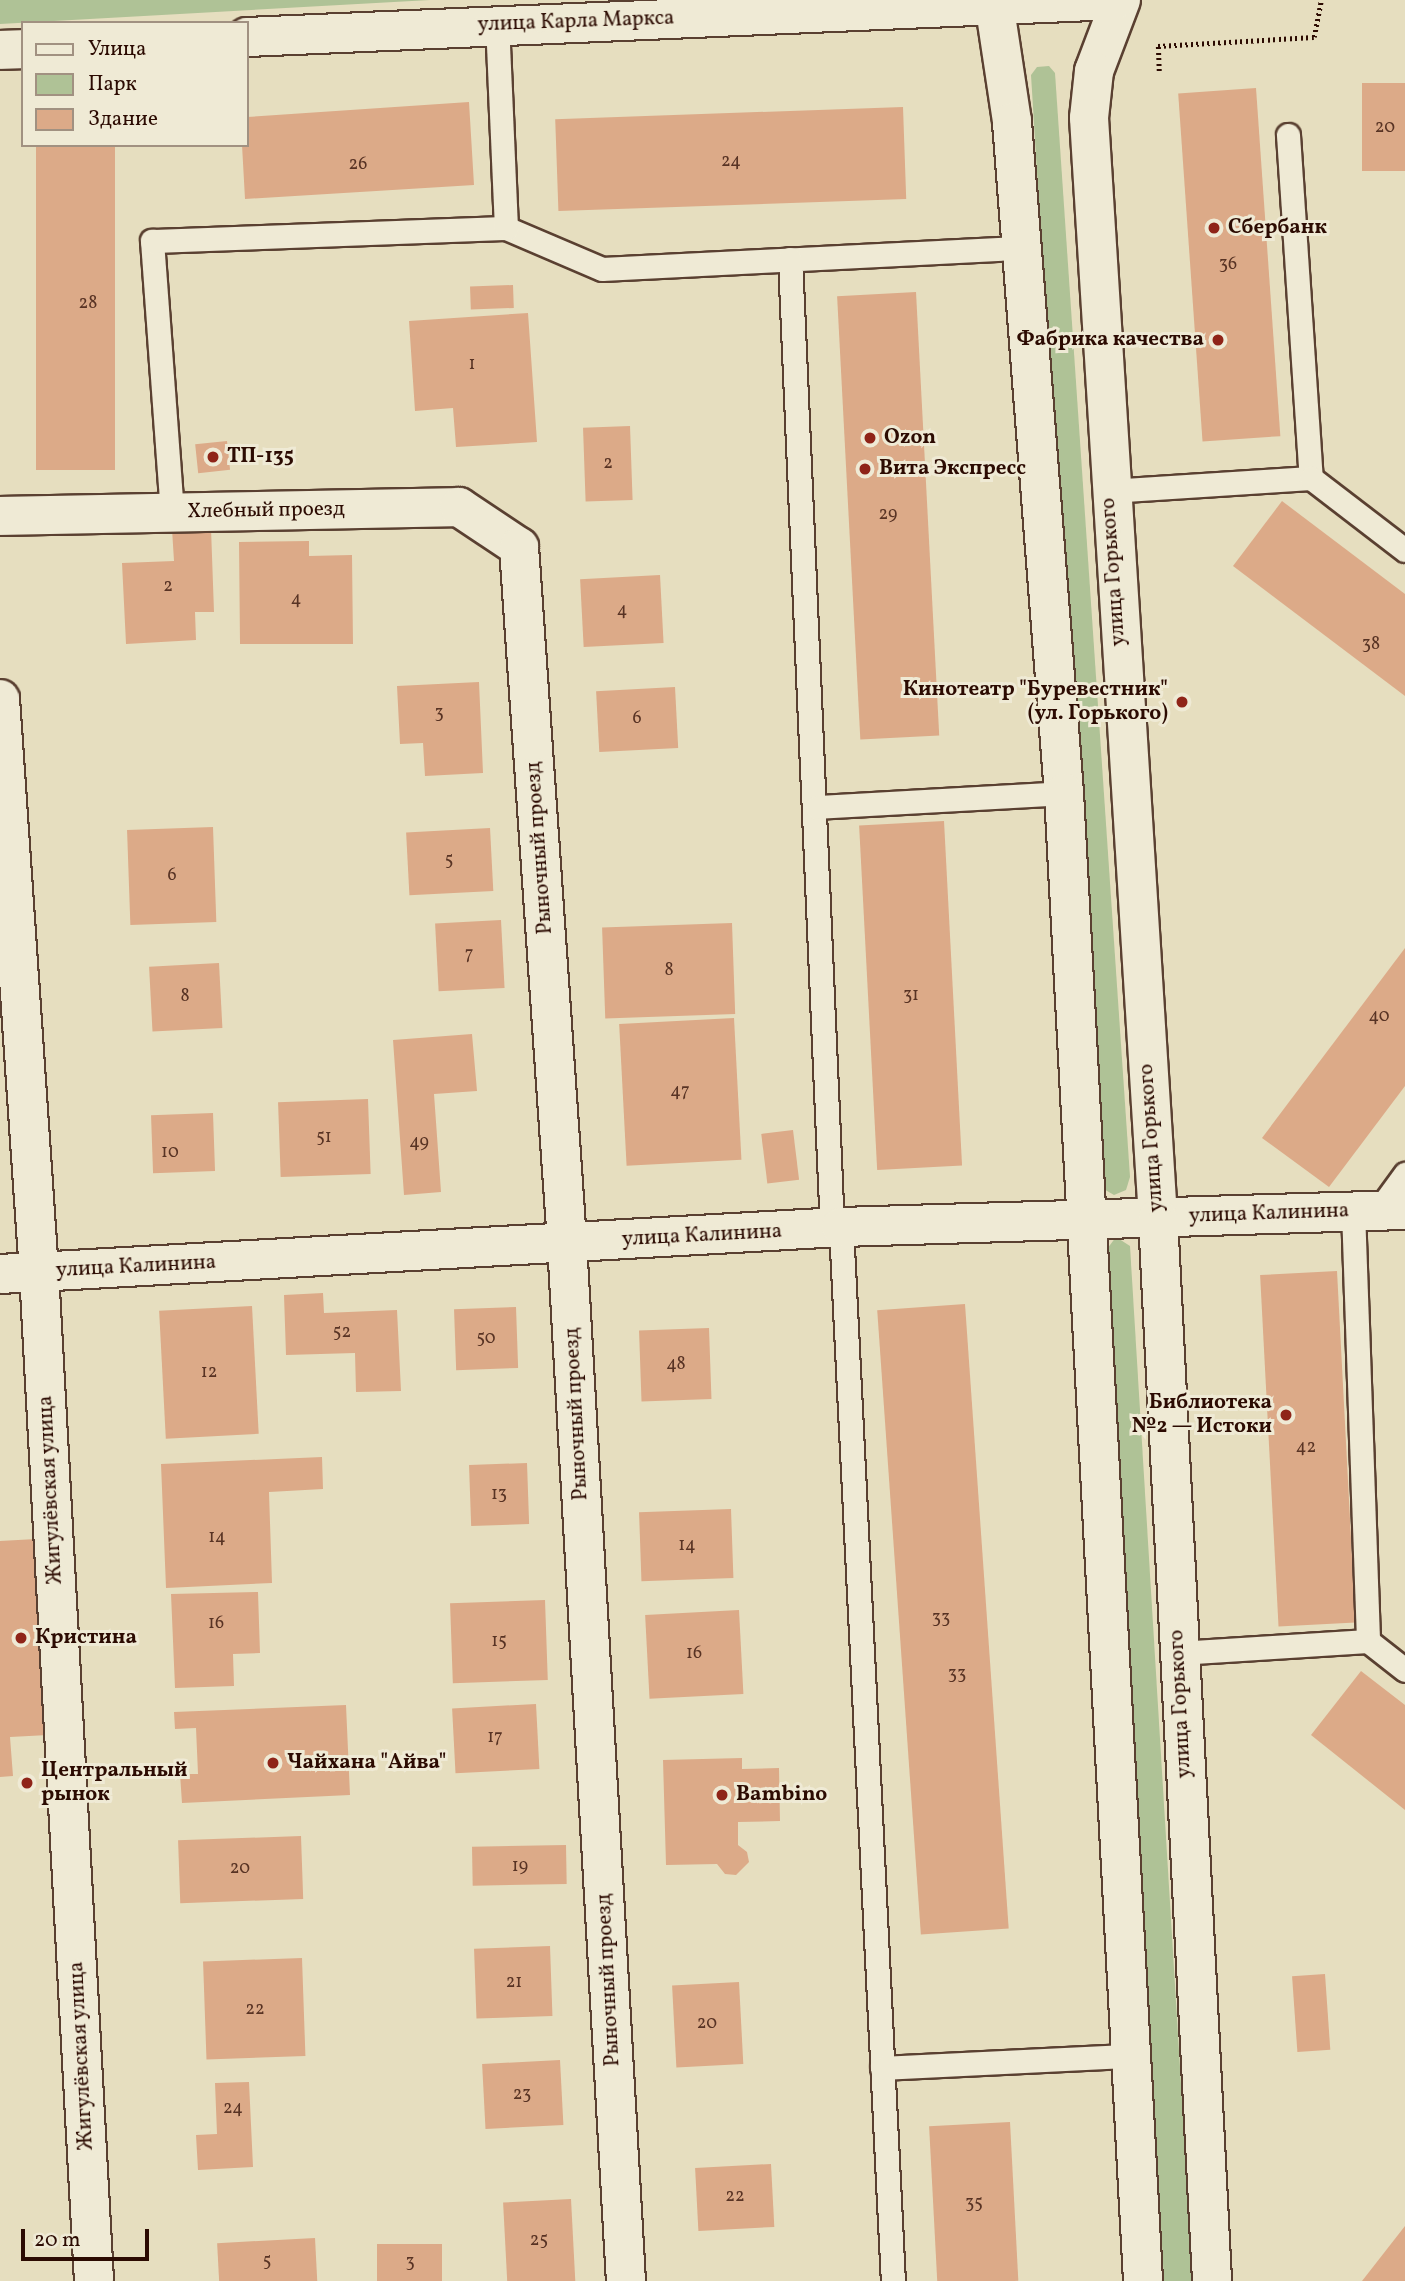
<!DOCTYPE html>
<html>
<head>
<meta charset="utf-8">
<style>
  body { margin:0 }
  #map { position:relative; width:1405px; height:2281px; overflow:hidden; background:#e6debf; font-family:Vollkorn,serif }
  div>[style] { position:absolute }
  .green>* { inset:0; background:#afc296 }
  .building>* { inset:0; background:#dcaa88; transform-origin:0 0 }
  .path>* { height:4.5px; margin-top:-2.25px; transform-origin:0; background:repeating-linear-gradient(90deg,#2c0b02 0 2px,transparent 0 5.5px) }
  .roads { filter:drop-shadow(2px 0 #5a4031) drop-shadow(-2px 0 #5a4031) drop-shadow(0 2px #5a4031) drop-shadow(0 -2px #5a4031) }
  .service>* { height:23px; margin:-11.5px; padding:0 11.5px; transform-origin:11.5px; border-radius:11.5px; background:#efead5 }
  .minor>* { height:38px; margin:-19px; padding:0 19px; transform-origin:19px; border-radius:19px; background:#efead5 }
  .secondary>* { height:38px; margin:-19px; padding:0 19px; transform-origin:19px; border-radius:19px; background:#efead5 }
  .dots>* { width:19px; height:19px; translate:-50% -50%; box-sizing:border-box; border:4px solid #efead5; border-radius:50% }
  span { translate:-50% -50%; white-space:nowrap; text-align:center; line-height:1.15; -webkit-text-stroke:6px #efead5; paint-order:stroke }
  .number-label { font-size:18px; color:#583324 }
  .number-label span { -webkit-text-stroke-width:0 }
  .street-label { font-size:21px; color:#2c0b02 }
  .poi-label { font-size:21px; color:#2c0b02; font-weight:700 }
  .left { translate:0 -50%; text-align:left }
  .right { translate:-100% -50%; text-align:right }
  .legend { position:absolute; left:21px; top:21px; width:228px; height:126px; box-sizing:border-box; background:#efead5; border:2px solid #a19181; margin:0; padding:9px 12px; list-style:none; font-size:21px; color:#2c0b02 }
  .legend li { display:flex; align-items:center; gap:14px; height:35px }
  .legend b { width:35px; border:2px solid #a19181 }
  .scale { position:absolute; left:21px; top:2229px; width:128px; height:32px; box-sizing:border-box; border:4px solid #2c0b02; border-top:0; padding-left:9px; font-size:21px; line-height:24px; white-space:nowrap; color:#2c0b02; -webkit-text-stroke:5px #efead5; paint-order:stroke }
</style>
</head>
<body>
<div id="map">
  <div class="green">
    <div style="clip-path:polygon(0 0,430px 0,0 24px)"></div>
    <div style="clip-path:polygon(1049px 66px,1055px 73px,1130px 1177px,1126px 1190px,1114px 1195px,1102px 1188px,1099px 1176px,1031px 75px,1037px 67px)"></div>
    <div style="clip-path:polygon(1116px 1237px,1130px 1246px,1193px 2281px,1164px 2281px,1107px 1249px)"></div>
  </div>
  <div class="building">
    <div style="left:1405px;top:83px;width:88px;height:43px;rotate:90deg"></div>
    <div style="left:1256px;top:88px;width:349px;height:78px;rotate:86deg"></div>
    <div style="clip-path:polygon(469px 102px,474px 185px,245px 199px,242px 145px,247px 145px,247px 117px)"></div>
    <div style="left:903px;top:107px;width:92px;height:348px;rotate:88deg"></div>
    <div style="left:36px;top:145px;width:79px;height:325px"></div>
    <div style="left:513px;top:285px;width:23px;height:43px;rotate:88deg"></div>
    <div style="left:916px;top:292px;width:444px;height:79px;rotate:87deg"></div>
    <div style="clip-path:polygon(528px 313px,537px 442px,456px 447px,453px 408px,415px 411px,409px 321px)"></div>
    <div style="left:630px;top:426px;width:74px;height:47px;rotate:88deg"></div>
    <div style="left:227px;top:441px;width:29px;height:32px;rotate:84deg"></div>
    <div style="clip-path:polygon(1282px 501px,1405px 594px,1405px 696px,1233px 566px)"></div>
    <div style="clip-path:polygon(211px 528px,214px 612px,195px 612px,196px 640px,126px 644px,122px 563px,174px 561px,172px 529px)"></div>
    <div style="clip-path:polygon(309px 541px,309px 556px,352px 555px,353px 644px,240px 644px,239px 542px)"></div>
    <div style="left:660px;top:575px;width:68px;height:80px;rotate:87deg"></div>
    <div style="clip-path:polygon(479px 682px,483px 773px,425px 776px,423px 743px,400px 744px,397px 686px)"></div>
    <div style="left:675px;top:687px;width:61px;height:79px;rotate:87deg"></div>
    <div style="left:944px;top:821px;width:345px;height:85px;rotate:87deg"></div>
    <div style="left:213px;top:827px;width:95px;height:86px;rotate:88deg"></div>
    <div style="left:490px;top:828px;width:63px;height:84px;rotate:87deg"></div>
    <div style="left:501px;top:920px;width:68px;height:66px;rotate:87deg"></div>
    <div style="left:732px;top:923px;width:91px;height:130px;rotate:88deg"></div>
    <div style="clip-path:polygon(1405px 948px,1405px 1086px,1329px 1187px,1262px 1138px)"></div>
    <div style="left:219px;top:963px;width:65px;height:70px;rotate:87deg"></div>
    <div style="left:734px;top:1018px;width:142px;height:115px;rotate:87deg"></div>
    <div style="clip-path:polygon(472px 1034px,477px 1091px,434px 1094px,441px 1192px,404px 1195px,393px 1040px)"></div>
    <div style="left:368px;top:1099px;width:75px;height:90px;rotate:88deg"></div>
    <div style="left:213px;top:1113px;width:58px;height:62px;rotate:88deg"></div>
    <div style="left:793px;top:1130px;width:50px;height:32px;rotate:83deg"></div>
    <div style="left:1337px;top:1271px;width:352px;height:77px;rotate:87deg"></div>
    <div style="clip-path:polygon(323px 1293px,324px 1313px,397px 1310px,401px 1391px,356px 1392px,355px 1353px,286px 1355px,284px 1295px)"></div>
    <div style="left:965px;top:1304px;width:626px;height:88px;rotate:86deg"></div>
    <div style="left:252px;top:1306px;width:128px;height:93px;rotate:87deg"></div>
    <div style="left:516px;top:1307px;width:61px;height:62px;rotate:88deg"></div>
    <div style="left:709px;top:1328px;width:71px;height:70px;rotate:88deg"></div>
    <div style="clip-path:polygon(322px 1457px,323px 1489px,269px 1492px,272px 1583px,166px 1588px,161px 1464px)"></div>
    <div style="left:527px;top:1463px;width:61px;height:58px;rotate:88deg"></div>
    <div style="left:731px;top:1509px;width:69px;height:92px;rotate:88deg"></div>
    <div style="clip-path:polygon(36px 1539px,48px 1735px,10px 1737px,13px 1776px,0 1777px,0 1541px)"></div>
    <div style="clip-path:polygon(258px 1592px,260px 1653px,233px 1654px,234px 1686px,175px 1688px,171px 1594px)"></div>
    <div style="left:545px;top:1600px;width:80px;height:95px;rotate:88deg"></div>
    <div style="left:739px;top:1610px;width:84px;height:94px;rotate:87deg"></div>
    <div style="clip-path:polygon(1361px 1671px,1405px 1705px,1405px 1810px,1311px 1735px)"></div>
    <div style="left:536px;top:1704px;width:65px;height:84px;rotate:87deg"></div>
    <div style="clip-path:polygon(346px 1705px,350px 1795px,182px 1803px,180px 1774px,198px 1774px,196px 1728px,175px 1729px,174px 1712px)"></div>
    <div style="clip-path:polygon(742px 1758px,742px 1769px,779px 1768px,780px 1821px,738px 1822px,738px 1845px,747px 1852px,749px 1862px,736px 1875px,725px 1874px,717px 1864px,666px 1865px,663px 1760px)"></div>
    <div style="left:301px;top:1836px;width:63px;height:123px;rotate:88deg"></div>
    <div style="left:566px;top:1845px;width:39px;height:94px;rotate:89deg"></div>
    <div style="left:550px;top:1946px;width:70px;height:76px;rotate:88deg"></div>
    <div style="left:302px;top:1958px;width:98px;height:99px;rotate:88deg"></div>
    <div style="left:1325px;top:1974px;width:76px;height:33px;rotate:86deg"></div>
    <div style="left:739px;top:1982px;width:82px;height:67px;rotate:87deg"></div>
    <div style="left:560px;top:2060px;width:65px;height:78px;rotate:87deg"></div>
    <div style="clip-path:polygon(249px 2082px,253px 2167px,198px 2170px,196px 2135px,217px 2134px,215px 2083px)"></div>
    <div style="left:1010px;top:2122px;width:159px;height:81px;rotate:87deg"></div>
    <div style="left:771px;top:2164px;width:63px;height:76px;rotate:87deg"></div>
    <div style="left:571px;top:2199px;width:82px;height:68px;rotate:87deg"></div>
    <div style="clip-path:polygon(1405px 2226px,1405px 2281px,1362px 2281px)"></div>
    <div style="left:315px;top:2238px;width:43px;height:98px;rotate:87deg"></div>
    <div style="left:442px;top:2244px;width:37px;height:65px;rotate:90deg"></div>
  </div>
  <div class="path">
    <div style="left:1159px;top:71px;width:25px;rotate:-92deg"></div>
    <div style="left:1158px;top:46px;width:156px;rotate:-3.3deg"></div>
    <div style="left:1314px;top:37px;width:38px;rotate:-79deg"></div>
  </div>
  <div class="roads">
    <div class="service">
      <div style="left:1288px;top:135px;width:344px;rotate:86.2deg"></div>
      <div style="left:506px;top:228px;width:104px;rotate:23.1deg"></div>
      <div style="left:602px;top:269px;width:420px;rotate:-2.9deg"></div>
      <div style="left:790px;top:259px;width:971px;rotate:87.52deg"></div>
      <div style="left:1109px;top:491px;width:202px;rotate:-3.7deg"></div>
      <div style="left:1311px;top:478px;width:118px;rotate:37.5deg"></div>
      <div style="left:172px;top:513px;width:273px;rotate:-94.2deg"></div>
      <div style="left:152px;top:241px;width:354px;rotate:-2.1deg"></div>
      <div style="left:506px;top:228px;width:204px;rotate:-92.5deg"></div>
      <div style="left:817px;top:807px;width:247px;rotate:-3.2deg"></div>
      <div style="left:1353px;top:1210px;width:431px;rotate:88deg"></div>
      <div style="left:1368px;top:1641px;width:47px;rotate:38.1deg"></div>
      <div style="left:1378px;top:1211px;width:46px;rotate:-53.9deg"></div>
      <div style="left:841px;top:1227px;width:1055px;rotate:87.18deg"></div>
      <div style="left:1178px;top:1653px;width:190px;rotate:-3.6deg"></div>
      <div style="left:882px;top:2068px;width:248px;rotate:-2.8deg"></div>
    </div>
    <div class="minor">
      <div style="left:0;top:516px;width:459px;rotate:-1.1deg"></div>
      <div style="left:459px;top:507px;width:72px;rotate:33.7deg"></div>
      <div style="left:519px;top:547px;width:698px;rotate:86.05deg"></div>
      <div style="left:567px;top:1243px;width:1040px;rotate:86.75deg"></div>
      <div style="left:0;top:699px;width:574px;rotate:86.11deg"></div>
      <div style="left:39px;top:1272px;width:1010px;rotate:86.88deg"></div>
      <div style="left:0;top:1274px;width:842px;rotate:-3.2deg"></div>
      <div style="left:841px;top:1227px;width:564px;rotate:-1.73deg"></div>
    </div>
    <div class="secondary">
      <div style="left:989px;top:0;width:11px;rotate:56deg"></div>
      <div style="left:995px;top:9px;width:114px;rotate:81.4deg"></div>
      <div style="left:1012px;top:122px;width:673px;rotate:85.57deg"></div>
      <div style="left:1064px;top:793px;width:1490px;rotate:86.96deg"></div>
      <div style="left:1121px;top:0;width:76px;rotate:110.8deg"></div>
      <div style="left:1094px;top:71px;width:47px;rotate:96.1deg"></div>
      <div style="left:1089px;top:118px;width:1102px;rotate:86.41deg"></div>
      <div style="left:1158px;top:1218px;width:1064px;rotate:87.09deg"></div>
      <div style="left:247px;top:37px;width:869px;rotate:-2.44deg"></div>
      <div style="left:0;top:50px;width:23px;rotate:-2deg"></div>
    </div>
  </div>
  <div class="dots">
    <div style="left:1214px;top:228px;background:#8f2418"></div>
    <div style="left:1218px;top:340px;background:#8f2418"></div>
    <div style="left:870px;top:438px;background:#8f2418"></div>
    <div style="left:213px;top:457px;background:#8f2418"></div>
    <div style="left:865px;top:469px;background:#8f2418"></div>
    <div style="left:1182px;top:702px;background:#8f2418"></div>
    <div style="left:1286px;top:1415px;background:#8f2418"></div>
    <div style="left:21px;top:1638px;background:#8f2418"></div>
    <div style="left:273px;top:1763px;background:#8f2418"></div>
    <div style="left:27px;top:1783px;background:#8f2418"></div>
    <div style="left:722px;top:1795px;background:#8f2418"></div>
  </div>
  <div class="number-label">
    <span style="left:1385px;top:128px">20</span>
    <span style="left:731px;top:162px">24</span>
    <span style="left:358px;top:165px">26</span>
    <span style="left:1228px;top:265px">36</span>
    <span style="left:88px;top:304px">28</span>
    <span style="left:472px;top:365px">1</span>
    <span style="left:608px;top:464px">2</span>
    <span style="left:888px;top:515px">29</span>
    <span style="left:168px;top:587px">2</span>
    <span style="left:296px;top:600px">4</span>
    <span style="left:622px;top:611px">4</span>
    <span style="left:1371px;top:645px">38</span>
    <span style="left:439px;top:714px">3</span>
    <span style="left:637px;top:719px">6</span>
    <span style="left:449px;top:861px">5</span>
    <span style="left:172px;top:876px">6</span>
    <span style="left:469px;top:955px">7</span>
    <span style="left:669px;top:971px">8</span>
    <span style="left:911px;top:996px">31</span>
    <span style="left:185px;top:997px">8</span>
    <span style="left:1379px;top:1017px">40</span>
    <span style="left:680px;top:1092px">47</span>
    <span style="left:324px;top:1138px">51</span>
    <span style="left:419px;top:1143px">49</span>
    <span style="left:170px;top:1153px">10</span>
    <span style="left:342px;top:1333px">52</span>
    <span style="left:486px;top:1339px">50</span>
    <span style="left:676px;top:1365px">48</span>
    <span style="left:209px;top:1373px">12</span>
    <span style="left:1306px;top:1448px">42</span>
    <span style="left:499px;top:1495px">13</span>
    <span style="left:217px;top:1538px">14</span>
    <span style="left:687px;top:1546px">14</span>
    <span style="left:941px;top:1619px">33</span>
    <span style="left:216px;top:1624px">16</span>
    <span style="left:499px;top:1642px">15</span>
    <span style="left:694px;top:1654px">16</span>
    <span style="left:957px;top:1675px">33</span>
    <span style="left:495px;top:1738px">17</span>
    <span style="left:520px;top:1867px">19</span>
    <span style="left:240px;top:1869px">20</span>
    <span style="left:514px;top:1983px">21</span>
    <span style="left:255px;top:2010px">22</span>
    <span style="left:707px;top:2024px">20</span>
    <span style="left:522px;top:2095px">23</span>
    <span style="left:233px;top:2109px">24</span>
    <span style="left:735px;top:2197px">22</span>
    <span style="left:974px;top:2204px">35</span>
    <span style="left:539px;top:2241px">25</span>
    <span style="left:267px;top:2262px">5</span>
    <span style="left:410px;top:2263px">3</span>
  </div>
  <div class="street-label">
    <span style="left:576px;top:22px;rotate:-2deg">улица Карла Маркса</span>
    <span style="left:266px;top:511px;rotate:-1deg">Хлебный проезд</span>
    <span style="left:1114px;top:572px;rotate:-94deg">улица Горького</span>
    <span style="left:540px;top:848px;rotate:-94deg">Рыночный проезд</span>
    <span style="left:1152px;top:1138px;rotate:-94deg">улица Горького</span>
    <span style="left:1269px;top:1214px;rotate:-2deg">улица Калинина</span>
    <span style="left:702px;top:1236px;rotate:-3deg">улица Калинина</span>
    <span style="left:136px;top:1267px;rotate:-3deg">улица Калинина</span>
    <span style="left:577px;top:1414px;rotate:-93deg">Рыночный проезд</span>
    <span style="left:51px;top:1490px;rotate:-93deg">Жигулёвская улица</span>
    <span style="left:1181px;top:1704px;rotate:-93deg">улица Горького</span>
    <span style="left:609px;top:1980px;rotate:-93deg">Рыночный проезд</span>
    <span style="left:82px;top:2056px;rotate:-93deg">Жигулёвская улица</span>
  </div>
  <div class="poi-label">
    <span class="left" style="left:1228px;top:228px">Сбербанк</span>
    <span class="right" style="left:1204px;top:340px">Фабрика качества</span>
    <span class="left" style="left:884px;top:438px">Ozon</span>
    <span class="left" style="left:227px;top:457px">ТП-135</span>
    <span class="left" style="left:879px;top:469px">Вита Экспресс</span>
    <span class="right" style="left:1168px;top:702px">Кинотеатр "Буревестник"<br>(ул. Горького)</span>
    <span class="right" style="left:1272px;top:1415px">Библиотека<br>№2 — Истоки</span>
    <span class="left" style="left:35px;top:1638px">Кристина</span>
    <span class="left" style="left:287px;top:1763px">Чайхана "Айва"</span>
    <span class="left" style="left:41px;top:1783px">Центральный<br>рынок</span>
    <span class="left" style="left:736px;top:1795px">Bambino</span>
  </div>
  <ul class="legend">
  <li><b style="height:9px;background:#efead5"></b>Улица</li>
  <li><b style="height:19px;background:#afc296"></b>Парк</li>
  <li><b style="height:19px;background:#dcaa88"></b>Здание</li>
  </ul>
  <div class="scale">20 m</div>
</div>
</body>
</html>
